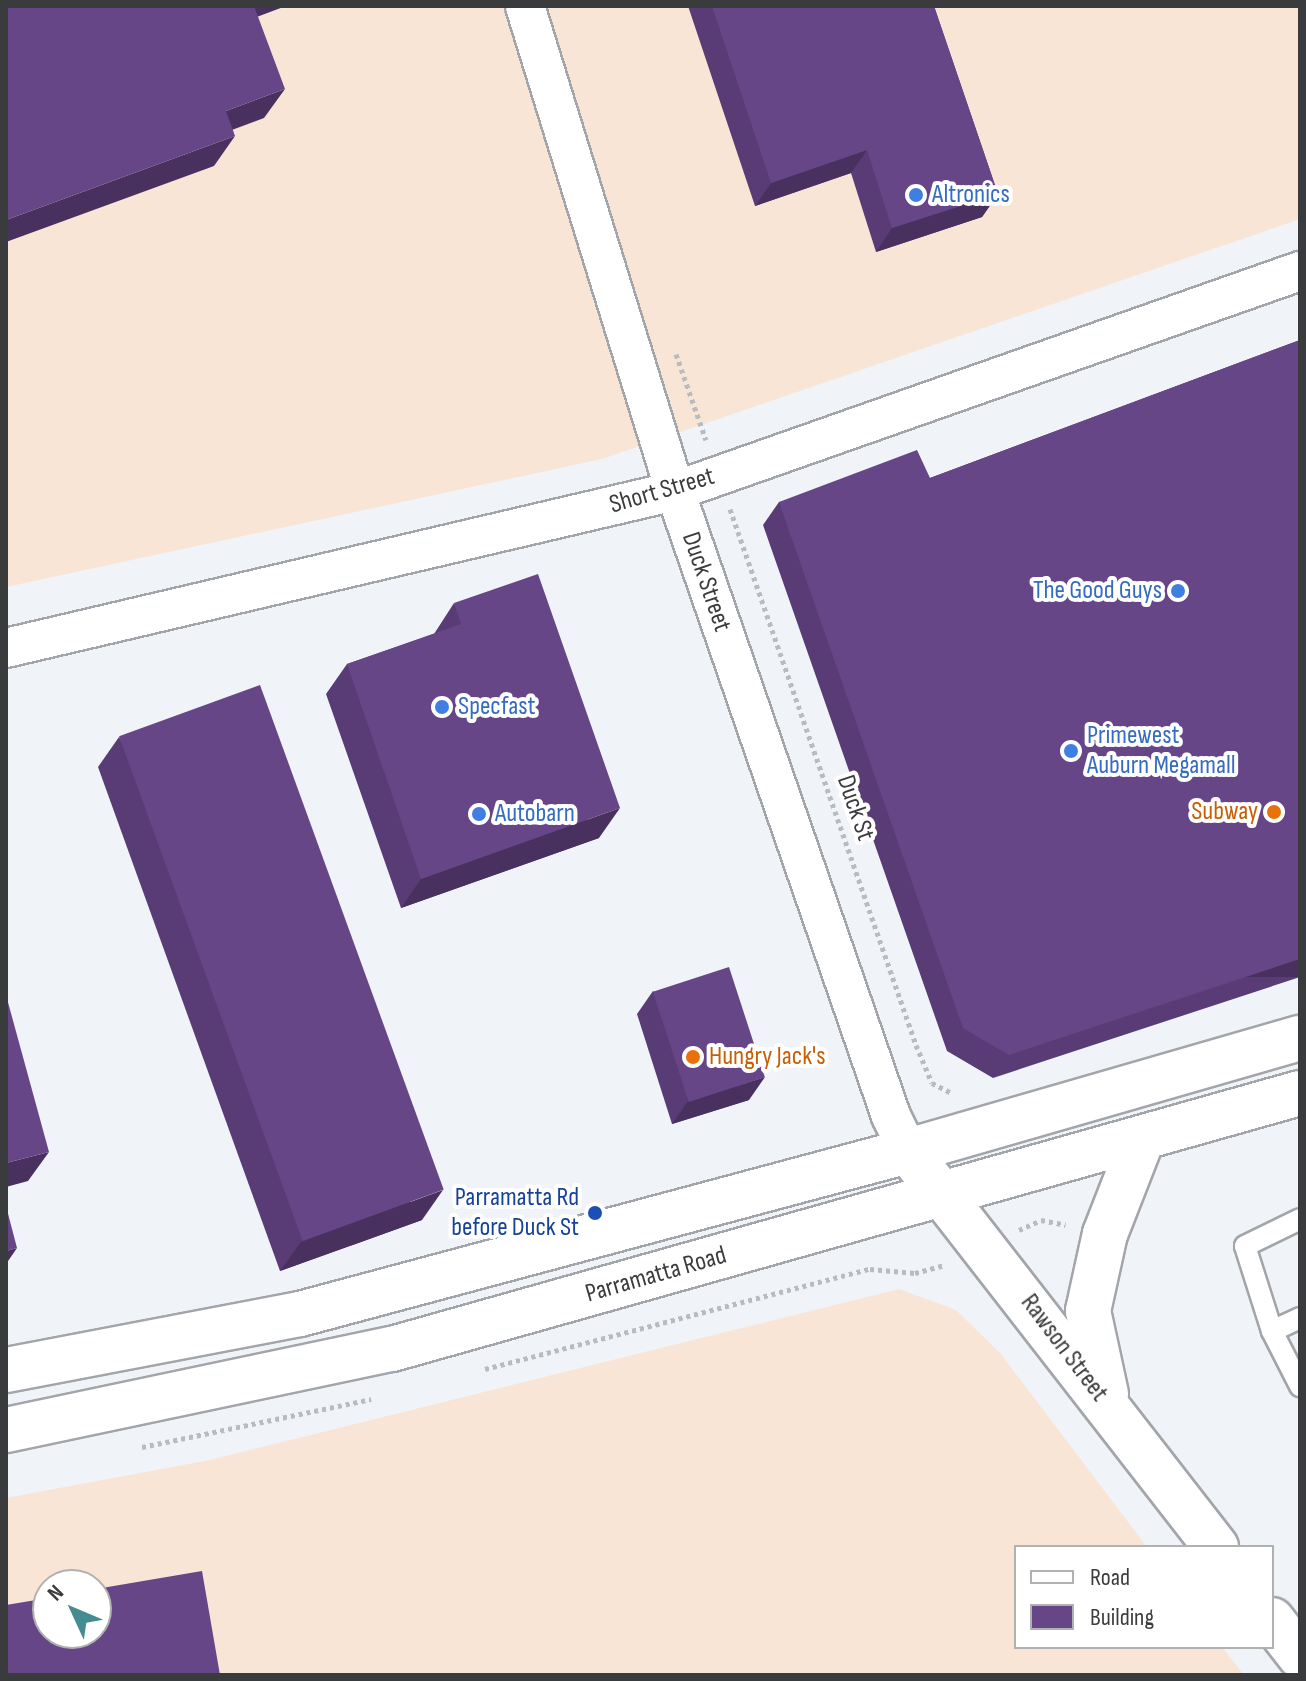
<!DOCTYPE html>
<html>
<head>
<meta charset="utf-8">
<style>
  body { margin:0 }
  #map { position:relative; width:1306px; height:1681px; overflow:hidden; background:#f0f3f8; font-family:"Sofia Sans Condensed",sans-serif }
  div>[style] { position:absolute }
  .industrial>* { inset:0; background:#f9e5d5 }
  .path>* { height:5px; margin-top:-2.5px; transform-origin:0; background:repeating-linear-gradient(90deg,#b8bbbf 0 4px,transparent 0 8px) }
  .roads { filter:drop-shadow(2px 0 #a2a5a9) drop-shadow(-2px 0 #a2a5a9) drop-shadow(0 2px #a2a5a9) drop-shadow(0 -2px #a2a5a9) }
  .lane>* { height:20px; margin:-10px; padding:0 10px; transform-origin:10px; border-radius:10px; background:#fff }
  .street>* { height:38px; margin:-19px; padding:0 19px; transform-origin:19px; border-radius:19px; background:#fff }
  .secondary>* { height:44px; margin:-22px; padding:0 22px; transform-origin:22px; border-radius:22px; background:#fff }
  .highway>* { height:44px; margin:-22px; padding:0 22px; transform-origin:22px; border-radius:22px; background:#fff }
  .wall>* { inset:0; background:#593c75 }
  .shaded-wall>* { inset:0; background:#48315f; transform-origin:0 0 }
  .building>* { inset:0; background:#674688; transform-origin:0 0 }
  .dots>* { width:22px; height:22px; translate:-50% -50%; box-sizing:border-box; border:4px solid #fff; border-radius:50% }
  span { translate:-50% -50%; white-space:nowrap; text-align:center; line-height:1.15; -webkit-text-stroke:8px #fff; paint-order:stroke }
  .shop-label { font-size:26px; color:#366cbe }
  .left { translate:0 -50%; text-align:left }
  .right { translate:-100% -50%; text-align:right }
  .street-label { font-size:26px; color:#3a3b3d }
  .food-label { font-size:26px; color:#c56008 }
  .transit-label { font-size:26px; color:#164399 }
  .frame { position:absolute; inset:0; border:8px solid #3a3b3d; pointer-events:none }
  .legend { position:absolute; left:1014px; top:1545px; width:260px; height:104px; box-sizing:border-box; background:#fff; border:2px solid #b0b1b1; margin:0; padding:10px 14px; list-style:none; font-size:24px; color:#3a3b3d }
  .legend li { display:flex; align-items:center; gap:16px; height:40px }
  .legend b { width:40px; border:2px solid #b0b1b1 }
  .north { position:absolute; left:32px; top:1569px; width:80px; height:80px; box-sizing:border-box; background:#fff; border:2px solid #b0b1b1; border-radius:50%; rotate:314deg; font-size:22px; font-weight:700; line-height:32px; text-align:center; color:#3a3b3d }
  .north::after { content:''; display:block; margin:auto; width:28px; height:36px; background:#458c91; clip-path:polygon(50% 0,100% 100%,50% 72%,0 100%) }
</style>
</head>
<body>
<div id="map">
  <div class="industrial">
    <div style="clip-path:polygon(6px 6px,1300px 6px,1300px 219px,602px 459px,6px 587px)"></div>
    <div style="clip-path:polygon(evenodd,899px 1289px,956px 1310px,1000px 1353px,1147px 1547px,1016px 1547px,1016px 1647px,1222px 1647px,1244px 1675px,6px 1675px,6px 1498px,210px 1460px,899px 1289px,48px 1585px,96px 1585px,96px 1633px,48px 1633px,48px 1585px)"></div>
  </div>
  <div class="path">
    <div style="left:676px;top:354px;width:91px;rotate:70.8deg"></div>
    <div style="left:730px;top:509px;width:567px;rotate:70.86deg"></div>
    <div style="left:916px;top:1045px;width:41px;rotate:67.2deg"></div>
    <div style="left:932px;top:1083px;width:22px;rotate:27deg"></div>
    <div style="left:1019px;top:1230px;width:24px;rotate:-24deg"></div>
    <div style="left:1041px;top:1220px;width:25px;rotate:11deg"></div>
    <div style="left:485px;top:1369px;width:398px;rotate:-14.6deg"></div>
    <div style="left:870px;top:1269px;width:45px;rotate:5.1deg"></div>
    <div style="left:915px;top:1273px;width:31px;rotate:-15deg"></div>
    <div style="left:142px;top:1447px;width:234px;rotate:-11.8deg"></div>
  </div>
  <div class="roads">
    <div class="lane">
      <div style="left:1300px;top:1318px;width:31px;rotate:155deg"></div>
      <div style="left:1272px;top:1331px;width:62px;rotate:63deg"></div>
      <div style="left:1272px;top:1331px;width:89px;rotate:-107.6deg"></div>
      <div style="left:1245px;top:1246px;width:61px;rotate:-26.1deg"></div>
    </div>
    <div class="street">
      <div style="left:525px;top:6px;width:508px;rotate:72.81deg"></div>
      <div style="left:675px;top:491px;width:661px;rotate:70.93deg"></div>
      <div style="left:891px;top:1116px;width:39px;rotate:64deg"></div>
      <div style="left:6px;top:648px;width:687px;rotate:-13.21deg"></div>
      <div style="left:675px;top:491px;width:663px;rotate:-19.39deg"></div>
    </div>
    <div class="secondary">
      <div style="left:908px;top:1151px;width:502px;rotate:52.13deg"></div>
      <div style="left:1106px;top:1394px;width:85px;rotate:-102.2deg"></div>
      <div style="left:1088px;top:1311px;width:79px;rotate:-77.6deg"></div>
      <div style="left:1105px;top:1234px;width:102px;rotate:-68.7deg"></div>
      <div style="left:1272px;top:1620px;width:46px;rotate:52.1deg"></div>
    </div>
    <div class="highway">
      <div style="left:6px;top:1370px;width:299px;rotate:-10.8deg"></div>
      <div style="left:300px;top:1314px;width:629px;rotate:-15.01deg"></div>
      <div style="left:908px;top:1151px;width:408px;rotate:-16.1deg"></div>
      <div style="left:6px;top:1430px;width:394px;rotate:-11.9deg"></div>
      <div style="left:392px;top:1349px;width:943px;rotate:-15.75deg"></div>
    </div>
  </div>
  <div class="wall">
    <div style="clip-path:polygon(688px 6px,934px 6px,998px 194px,982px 217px,876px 252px,851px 173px,755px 206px)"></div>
    <div style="clip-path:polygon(1300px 340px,1300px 977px,993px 1078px,947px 1051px,763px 525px,779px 502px,930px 478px)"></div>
    <div style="clip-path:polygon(454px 603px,599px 838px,401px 908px,326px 694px,347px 664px,434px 634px)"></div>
    <div style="clip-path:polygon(119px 737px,422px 1220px,280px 1271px,98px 767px)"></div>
    <div style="clip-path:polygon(653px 991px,749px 1100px,672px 1124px,637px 1014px)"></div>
  </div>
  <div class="shaded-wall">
    <div style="clip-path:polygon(245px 6px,286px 6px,230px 27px)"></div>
    <div style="clip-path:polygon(285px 89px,264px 118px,205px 140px,226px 111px)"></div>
    <div style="clip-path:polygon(235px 136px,214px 166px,6px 242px,6px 220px)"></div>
    <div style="clip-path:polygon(867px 150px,851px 173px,755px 206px,771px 183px)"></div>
    <div style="clip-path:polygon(998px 194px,982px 217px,876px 252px,892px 228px)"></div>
    <div style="clip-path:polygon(620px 808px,599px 838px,401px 908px,421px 879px)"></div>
    <div style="left:1300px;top:959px;width:18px;height:306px;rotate:90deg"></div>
    <div style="clip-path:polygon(765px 1077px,749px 1100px,672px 1124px,688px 1101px)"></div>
    <div style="clip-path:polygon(49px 1152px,28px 1181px,6px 1187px,6px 1163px)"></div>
    <div style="clip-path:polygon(443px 1190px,422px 1220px,280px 1271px,301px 1242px)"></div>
    <div style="clip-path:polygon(17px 1248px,6px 1264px,6px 1251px)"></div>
  </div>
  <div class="building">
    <div style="clip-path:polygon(6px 6px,254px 6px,285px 89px,226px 111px,235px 136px,6px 220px)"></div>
    <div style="clip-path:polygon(712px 6px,934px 6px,998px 194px,892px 228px,867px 150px,771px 183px)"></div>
    <div style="clip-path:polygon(1300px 340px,1300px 959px,1009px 1055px,963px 1028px,779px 502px,917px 450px,930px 478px)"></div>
    <div style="clip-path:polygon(538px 574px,620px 808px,421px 879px,347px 664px,461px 624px,454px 603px)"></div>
    <div style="left:260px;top:685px;width:537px;height:150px;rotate:70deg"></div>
    <div style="left:729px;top:967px;width:116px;height:80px;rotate:72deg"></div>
    <div style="clip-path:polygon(6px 995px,49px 1152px,6px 1163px)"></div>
    <div style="clip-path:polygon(6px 1206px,17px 1248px,6px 1251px)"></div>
    <div style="clip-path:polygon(202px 1571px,220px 1675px,6px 1675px,6px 1605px,48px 1598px,48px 1633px,96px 1633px,96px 1589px)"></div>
  </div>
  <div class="dots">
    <div style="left:916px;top:195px;background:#3f7fe0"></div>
    <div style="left:1178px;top:591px;background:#3f7fe0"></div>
    <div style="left:442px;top:707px;background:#3f7fe0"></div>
    <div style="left:1071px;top:751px;background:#3f7fe0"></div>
    <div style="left:1274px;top:812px;background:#e8710a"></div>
    <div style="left:479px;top:814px;background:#3f7fe0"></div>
    <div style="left:693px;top:1057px;background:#e8710a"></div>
    <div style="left:595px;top:1213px;background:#1a4fb4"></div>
  </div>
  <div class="shop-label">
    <span class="left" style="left:932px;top:195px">Altronics</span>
    <span class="right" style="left:1162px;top:591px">The Good Guys</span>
    <span class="left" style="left:458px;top:707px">Specfast</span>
    <span class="left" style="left:1087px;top:751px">Primewest<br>Auburn Megamall</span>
    <span class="left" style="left:495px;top:814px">Autobarn</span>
  </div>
  <div class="street-label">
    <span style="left:662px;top:491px;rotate:-16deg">Short Street</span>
    <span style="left:706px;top:582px;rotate:71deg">Duck Street</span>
    <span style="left:855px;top:808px;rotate:71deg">Duck St</span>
    <span style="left:656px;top:1275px;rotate:-16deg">Parramatta Road</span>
    <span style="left:1064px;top:1348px;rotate:53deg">Rawson Street</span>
  </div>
  <div class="food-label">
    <span class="right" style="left:1258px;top:812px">Subway</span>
    <span class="left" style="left:709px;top:1057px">Hungry Jack's</span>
  </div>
  <div class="transit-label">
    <span class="right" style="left:579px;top:1213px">Parramatta Rd<br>before Duck St</span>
  </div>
  <div class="frame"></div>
  <ul class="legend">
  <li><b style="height:10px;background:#fff"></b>Road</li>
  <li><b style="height:22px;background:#674688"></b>Building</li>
  </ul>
  <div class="north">N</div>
</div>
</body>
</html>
